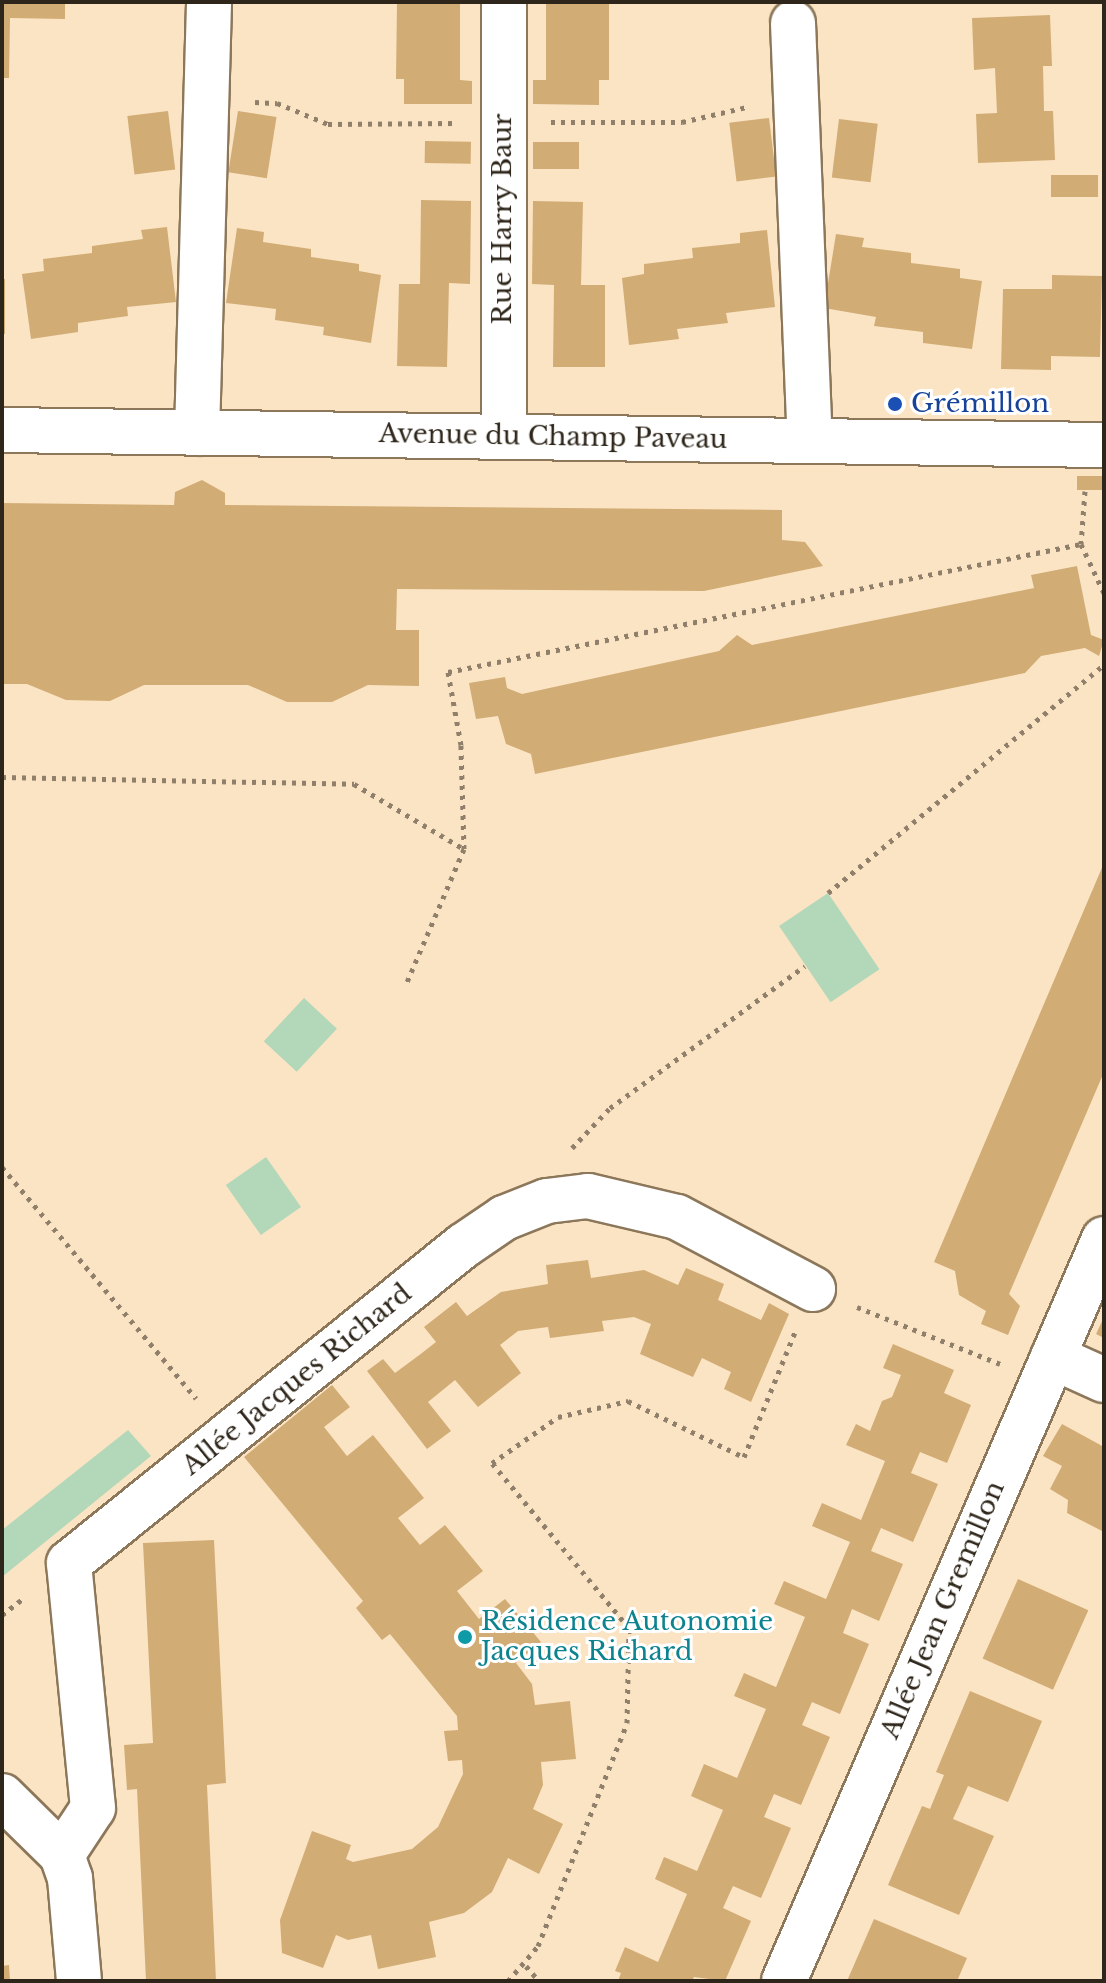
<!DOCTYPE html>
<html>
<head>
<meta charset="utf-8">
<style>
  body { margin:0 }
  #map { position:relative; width:1106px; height:1983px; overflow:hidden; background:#fbe4c4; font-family:"Libre Baskerville",serif }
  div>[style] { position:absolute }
  .green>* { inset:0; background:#b2d8b9; transform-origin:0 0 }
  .building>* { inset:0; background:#d2ac75; transform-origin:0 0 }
  .path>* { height:5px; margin-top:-2.5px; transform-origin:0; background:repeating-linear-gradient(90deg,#90806b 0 4px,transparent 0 10px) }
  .roads { filter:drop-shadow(2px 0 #8c775a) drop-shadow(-2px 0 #8c775a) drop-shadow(0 2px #8c775a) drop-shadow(0 -2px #8c775a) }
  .minor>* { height:44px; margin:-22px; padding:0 22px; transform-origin:22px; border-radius:22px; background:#fff }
  .dots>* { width:22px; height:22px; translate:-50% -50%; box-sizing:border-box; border:4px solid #fff; border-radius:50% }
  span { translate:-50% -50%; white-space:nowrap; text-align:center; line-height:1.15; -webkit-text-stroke:6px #fff; paint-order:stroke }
  .street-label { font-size:26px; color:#2e261a }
  .transit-label { font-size:26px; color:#164399 }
  .left { translate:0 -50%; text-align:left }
  .culture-label { font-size:26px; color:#0d838f }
  .frame { position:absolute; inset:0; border:4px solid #2e261a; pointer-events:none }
</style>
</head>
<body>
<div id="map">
  <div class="green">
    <div style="left:828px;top:893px;width:92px;height:59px;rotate:56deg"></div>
    <div style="left:304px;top:998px;width:45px;height:59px;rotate:43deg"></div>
    <div style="left:266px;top:1157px;width:61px;height:49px;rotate:55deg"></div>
    <div style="clip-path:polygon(128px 1430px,151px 1456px,2px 1577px,2px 1530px)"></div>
  </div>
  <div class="building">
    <div style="clip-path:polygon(2px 2px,65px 2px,65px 19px,10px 18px,9px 78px,2px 78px)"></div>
    <div style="clip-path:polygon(397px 2px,460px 2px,460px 80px,472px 81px,472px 104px,404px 104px,404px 79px,396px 79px)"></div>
    <div style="clip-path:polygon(546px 2px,609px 2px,609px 80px,599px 80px,599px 105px,533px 104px,533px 80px,546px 80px)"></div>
    <div style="clip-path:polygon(1050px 15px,1052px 66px,1043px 66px,1044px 111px,1053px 111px,1055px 160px,978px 163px,976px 114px,997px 113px,995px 68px,974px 70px,972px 18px)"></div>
    <div style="left:168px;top:111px;width:59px;height:41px;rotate:83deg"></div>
    <div style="left:238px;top:111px;width:39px;height:62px;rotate:9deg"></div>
    <div style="left:769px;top:118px;width:59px;height:40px;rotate:83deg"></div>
    <div style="left:839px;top:119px;width:39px;height:59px;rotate:7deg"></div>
    <div style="left:425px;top:141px;width:46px;height:22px;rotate:1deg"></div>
    <div style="left:533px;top:142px;width:46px;height:27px"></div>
    <div style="left:1098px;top:175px;width:22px;height:47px;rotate:90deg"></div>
    <div style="clip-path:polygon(421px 200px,471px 201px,470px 284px,449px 283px,447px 367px,397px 366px,399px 284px,420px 284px)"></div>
    <div style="clip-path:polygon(533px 201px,583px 202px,581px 285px,605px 285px,605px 367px,553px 367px,554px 285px,532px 284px)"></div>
    <div style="clip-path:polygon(167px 227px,176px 302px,127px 307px,128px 316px,78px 323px,78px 332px,31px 339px,22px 274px,44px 271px,43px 259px,92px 253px,92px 246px,143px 239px,141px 230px)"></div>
    <div style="clip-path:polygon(237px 228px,264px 232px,263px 242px,311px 249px,311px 257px,359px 264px,359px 271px,381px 275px,371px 343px,323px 335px,324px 327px,275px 320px,276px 309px,226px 303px)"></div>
    <div style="clip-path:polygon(767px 230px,775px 307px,726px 313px,728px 323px,677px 329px,679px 339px,629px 345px,622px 278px,644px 274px,644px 264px,693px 258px,692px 248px,740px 243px,740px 233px)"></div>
    <div style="clip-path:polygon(836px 234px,864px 238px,862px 247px,911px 253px,911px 263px,960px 269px,960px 278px,982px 281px,972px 349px,923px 343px,923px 332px,874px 326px,876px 317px,824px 308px)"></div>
    <div style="clip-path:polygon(1052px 275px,1102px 276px,1100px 357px,1051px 356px,1051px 370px,1001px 369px,1003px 289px,1052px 289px)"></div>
    <div style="left:2px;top:279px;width:3px;height:55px"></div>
    <div style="left:1104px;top:476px;width:14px;height:27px;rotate:90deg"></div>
    <div style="clip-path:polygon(202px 480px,225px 493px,225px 505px,782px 510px,782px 540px,805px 542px,823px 566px,704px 591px,397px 589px,396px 630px,419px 630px,419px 686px,368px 685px,332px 702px,287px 702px,248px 685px,144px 685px,110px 701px,66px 700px,27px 684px,2px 684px,2px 503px,174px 505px,175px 492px)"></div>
    <div style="clip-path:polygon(1077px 566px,1091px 635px,1104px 640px,1099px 656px,1085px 648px,1041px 656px,1025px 673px,535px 774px,531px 754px,506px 744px,498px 716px,476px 719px,469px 683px,505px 677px,507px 688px,522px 694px,719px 651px,737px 635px,752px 645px,1034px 588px,1031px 575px)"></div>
    <div style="clip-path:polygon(1104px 863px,1104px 1072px,1009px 1294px,1020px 1306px,1008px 1335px,981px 1324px,986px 1311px,959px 1295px,955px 1271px,934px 1262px)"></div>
    <div style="clip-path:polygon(588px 1260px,591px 1278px,644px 1270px,678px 1285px,686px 1268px,724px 1284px,718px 1300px,761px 1320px,769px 1303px,789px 1314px,751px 1402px,724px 1389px,731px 1372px,702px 1358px,693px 1377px,640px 1354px,651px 1324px,634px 1317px,602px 1321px,604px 1331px,550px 1338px,548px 1327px,518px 1331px,500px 1345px,521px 1373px,478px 1407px,455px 1380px,428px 1402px,451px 1431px,427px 1449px,367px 1371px,383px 1359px,395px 1373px,422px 1353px,436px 1342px,424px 1327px,456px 1302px,467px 1316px,501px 1292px,548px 1284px,546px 1265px)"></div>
    <div style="clip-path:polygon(1104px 1317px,1104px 1338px,1096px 1334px)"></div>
    <div style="clip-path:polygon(893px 1344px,954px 1370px,944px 1393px,971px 1405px,947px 1463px,920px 1452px,911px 1473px,938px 1484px,913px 1542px,881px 1528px,871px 1551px,903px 1564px,879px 1621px,852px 1609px,843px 1633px,869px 1644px,840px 1714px,812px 1702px,802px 1725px,830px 1737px,801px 1805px,774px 1794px,764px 1817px,791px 1828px,761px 1898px,733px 1886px,723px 1908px,751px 1921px,725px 1981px,694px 1977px,692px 1981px,618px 1981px,621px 1973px,615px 1971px,625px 1947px,658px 1962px,687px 1894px,655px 1879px,664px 1857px,697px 1871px,723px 1810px,691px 1796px,704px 1764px,737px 1778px,766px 1709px,734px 1696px,744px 1673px,776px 1687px,805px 1617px,774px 1604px,784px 1581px,826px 1599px,850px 1542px,812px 1526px,822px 1503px,861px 1520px,885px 1461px,846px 1445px,856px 1424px,870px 1431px,882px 1401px,892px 1397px,901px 1375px,883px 1368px)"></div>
    <div style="clip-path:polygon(332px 1385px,350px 1407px,324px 1427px,347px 1456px,373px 1435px,424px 1498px,398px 1518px,420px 1545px,445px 1525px,483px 1571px,457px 1591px,479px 1619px,505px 1599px,541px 1642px,516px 1663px,532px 1684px,535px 1705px,570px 1701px,576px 1759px,541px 1762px,543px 1785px,533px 1809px,563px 1824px,539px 1874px,508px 1858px,492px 1892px,464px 1913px,429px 1922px,436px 1957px,378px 1969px,371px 1935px,348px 1940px,336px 1935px,323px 1968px,282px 1953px,280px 1920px,312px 1831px,351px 1845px,346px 1859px,353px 1862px,412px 1849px,438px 1827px,463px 1774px,462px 1760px,448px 1761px,444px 1731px,458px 1730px,457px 1716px,390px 1634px,382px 1640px,356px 1608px,363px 1601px,244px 1457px)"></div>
    <div style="clip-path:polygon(1062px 1424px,1104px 1447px,1104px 1532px,1067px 1513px,1068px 1500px,1050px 1489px,1062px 1466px,1043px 1456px)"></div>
    <div style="clip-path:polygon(214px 1540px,226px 1783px,207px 1785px,216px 1981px,146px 1981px,137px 1789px,127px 1790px,124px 1745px,153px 1743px,143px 1543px)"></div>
    <div style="left:1018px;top:1579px;width:77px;height:87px;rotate:24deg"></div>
    <div style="clip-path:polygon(970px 1691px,1042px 1721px,1008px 1802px,968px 1786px,953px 1819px,994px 1836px,959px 1915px,888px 1885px,922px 1806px,930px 1809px,944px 1775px,936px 1772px)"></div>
    <div style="clip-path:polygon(874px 1919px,967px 1958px,957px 1981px,847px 1981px)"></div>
    <div style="clip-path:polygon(9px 1965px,10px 1981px,2px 1981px,2px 1966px)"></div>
  </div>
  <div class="path">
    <div style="left:255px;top:102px;width:22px;rotate:3deg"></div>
    <div style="left:277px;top:103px;width:55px;rotate:22.4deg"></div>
    <div style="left:328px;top:124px;width:129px;rotate:-0.4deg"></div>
    <div style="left:551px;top:122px;width:131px"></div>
    <div style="left:682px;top:122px;width:67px;rotate:-13deg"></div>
    <div style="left:1085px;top:491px;width:53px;rotate:94.3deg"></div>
    <div style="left:1081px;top:544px;width:54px;rotate:64.9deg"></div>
    <div style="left:2px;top:777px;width:352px;rotate:1.1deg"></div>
    <div style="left:354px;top:784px;width:128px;rotate:30.6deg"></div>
    <div style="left:464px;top:849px;width:147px;rotate:113.2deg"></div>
    <div style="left:464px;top:849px;width:104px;rotate:-91.7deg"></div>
    <div style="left:461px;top:745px;width:74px;rotate:-100.1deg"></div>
    <div style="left:448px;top:672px;width:646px;rotate:-11.43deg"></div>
    <div style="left:828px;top:893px;width:358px;rotate:-39.6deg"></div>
    <div style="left:572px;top:1148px;width:55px;rotate:-46.5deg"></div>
    <div style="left:610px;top:1108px;width:241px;rotate:-36.1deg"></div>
    <div style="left:2px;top:1167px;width:302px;rotate:50deg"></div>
    <div style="left:857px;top:1307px;width:154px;rotate:21.7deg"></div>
    <div style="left:2px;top:1615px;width:28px;rotate:-38deg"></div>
    <div style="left:526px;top:1966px;width:20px;rotate:49deg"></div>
    <div style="left:508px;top:1981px;width:46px;rotate:-49.4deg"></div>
    <div style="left:538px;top:1946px;width:240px;rotate:-68.2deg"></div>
    <div style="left:627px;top:1723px;width:95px;rotate:-88.8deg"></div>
    <div style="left:629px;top:1628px;width:214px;rotate:-129.7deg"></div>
    <div style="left:492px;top:1463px;width:80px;rotate:-34.9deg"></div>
    <div style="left:558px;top:1417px;width:72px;rotate:-12.9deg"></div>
    <div style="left:628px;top:1401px;width:129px;rotate:25.8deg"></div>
    <div style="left:744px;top:1457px;width:135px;rotate:-67.8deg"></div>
  </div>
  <div class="roads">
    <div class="minor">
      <div style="left:504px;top:2px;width:434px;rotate:90deg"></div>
      <div style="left:793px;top:23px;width:418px;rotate:87.7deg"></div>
      <div style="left:2px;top:430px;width:1102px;rotate:0.78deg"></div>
      <div style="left:197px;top:433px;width:430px;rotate:-88.4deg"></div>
      <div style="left:1053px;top:1357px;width:56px;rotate:24.3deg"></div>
      <div style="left:2px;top:1796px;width:84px;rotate:44.5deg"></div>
      <div style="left:62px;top:1855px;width:24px;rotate:71deg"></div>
      <div style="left:70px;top:1878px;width:103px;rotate:85deg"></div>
      <div style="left:62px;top:1855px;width:56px;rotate:-56.6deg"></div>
      <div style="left:93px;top:1808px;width:246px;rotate:-95.6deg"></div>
      <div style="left:69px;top:1563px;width:506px;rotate:-38.82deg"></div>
      <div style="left:463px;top:1246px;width:50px;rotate:-34.3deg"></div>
      <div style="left:504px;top:1218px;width:46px;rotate:-21.6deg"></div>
      <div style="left:547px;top:1201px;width:41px;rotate:-7deg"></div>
      <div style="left:588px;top:1196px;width:91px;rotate:13.3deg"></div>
      <div style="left:677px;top:1217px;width:154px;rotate:27.9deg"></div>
      <div style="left:784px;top:1981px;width:808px;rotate:-66.67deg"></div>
    </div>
  </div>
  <div class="dots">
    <div style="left:895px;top:404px;background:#1a4fb4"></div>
    <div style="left:465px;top:1637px;background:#0f9aa8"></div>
  </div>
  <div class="street-label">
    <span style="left:503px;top:219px;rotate:-90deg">Rue Harry Baur</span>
    <span style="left:553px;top:437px;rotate:1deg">Avenue du Champ Paveau</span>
    <span style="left:297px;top:1380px;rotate:-39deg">Allée Jacques Richard</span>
    <span style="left:943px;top:1610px;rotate:-67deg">Allée Jean Gremillon</span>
  </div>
  <div class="transit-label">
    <span class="left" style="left:911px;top:404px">Grémillon</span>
  </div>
  <div class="culture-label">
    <span class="left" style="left:481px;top:1637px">Résidence Autonomie<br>Jacques Richard</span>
  </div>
  <div class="frame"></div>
</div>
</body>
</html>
